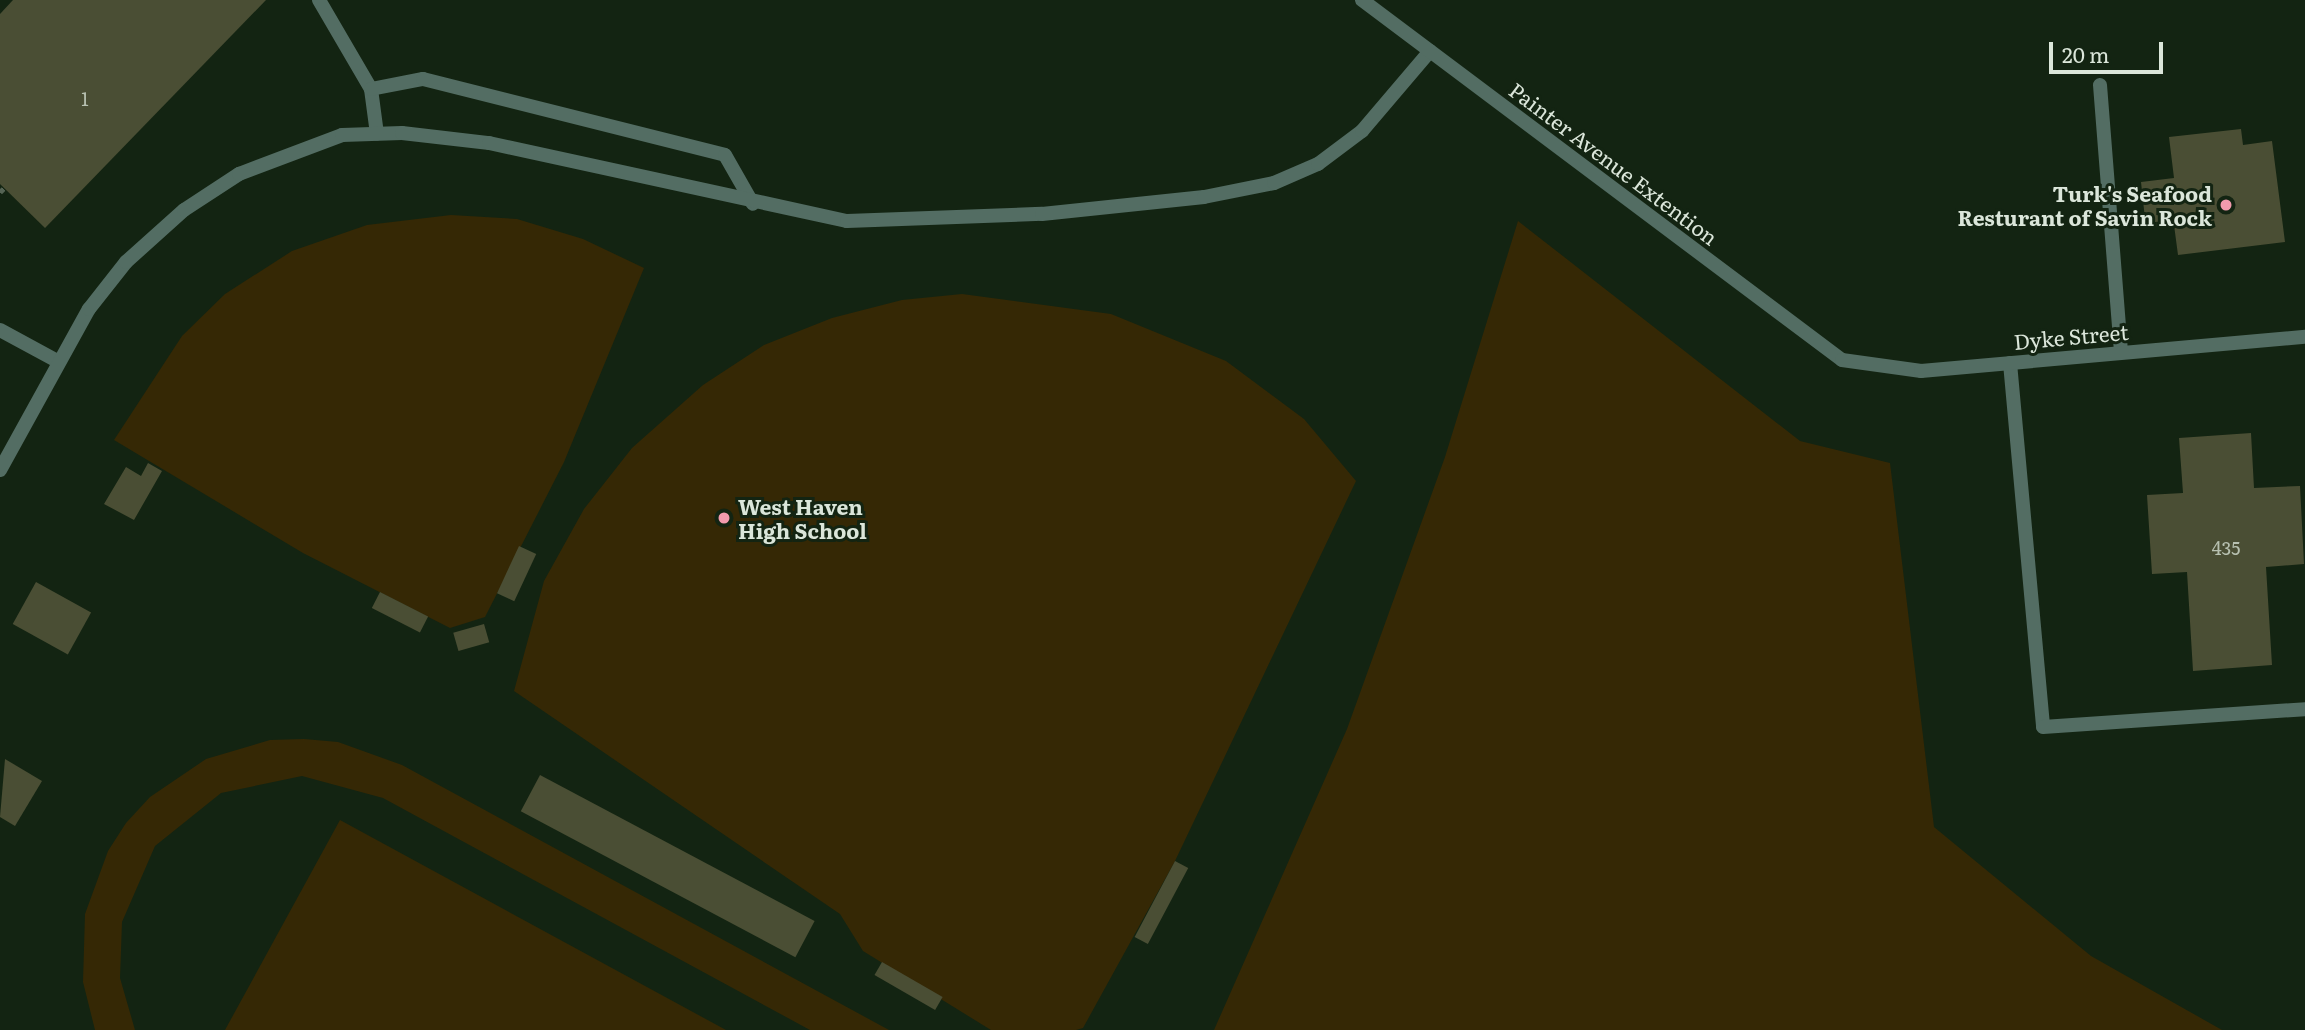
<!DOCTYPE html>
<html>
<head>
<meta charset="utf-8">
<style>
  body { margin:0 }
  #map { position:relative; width:2305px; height:1030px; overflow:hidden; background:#132412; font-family:Literata,serif }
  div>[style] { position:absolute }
  .green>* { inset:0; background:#352805 }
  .building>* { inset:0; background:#4a4e34; transform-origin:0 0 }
  .path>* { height:4.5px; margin-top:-2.25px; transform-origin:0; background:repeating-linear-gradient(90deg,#556454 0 5px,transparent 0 8.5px) }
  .service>* { height:14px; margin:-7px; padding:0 7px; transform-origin:7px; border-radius:7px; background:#536d63 }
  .minor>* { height:14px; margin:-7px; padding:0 7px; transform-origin:7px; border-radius:7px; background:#536d63 }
  .dots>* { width:19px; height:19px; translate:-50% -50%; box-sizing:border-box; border:4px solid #132412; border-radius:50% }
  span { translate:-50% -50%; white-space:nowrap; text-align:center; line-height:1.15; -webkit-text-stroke:6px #132412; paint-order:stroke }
  .number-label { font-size:18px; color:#b7c0b0 }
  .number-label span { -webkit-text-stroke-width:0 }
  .street-label { font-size:21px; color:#dbe6da }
  .poi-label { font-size:21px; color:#dbe6da; font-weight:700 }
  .right { translate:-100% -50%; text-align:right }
  .left { translate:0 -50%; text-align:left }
  .scale { position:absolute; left:2049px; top:42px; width:114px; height:32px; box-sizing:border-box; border:4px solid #dbe6da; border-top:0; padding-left:9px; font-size:21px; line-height:24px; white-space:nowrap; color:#dbe6da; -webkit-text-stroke:5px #132412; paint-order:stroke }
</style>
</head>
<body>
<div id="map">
  <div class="green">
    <div style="clip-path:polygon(451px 215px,517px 219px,583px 239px,644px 268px,564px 462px,485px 617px,450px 628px,303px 553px,114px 440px,182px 336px,225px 294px,292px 251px,367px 225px)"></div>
    <div style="clip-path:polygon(1518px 221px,1800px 441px,1890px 463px,1934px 827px,2091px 956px,2222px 1030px,1214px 1030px,1347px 729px,1445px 457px)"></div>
    <div style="clip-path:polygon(962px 294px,1111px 314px,1226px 361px,1304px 419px,1356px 481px,1175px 861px,1083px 1028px,1076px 1030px,991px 1030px,863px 951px,840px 914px,514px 691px,544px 581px,584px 509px,632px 448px,703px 385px,764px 345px,832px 318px,902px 300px)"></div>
    <div style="clip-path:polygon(304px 739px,338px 742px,402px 765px,889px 1030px,810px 1030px,383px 798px,302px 776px,221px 793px,155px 846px,122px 922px,120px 978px,135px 1030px,95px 1030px,83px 982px,85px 914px,108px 851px,126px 823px,150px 797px,206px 759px,270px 740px)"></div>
    <div style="clip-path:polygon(340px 820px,726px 1030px,225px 1030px)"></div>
  </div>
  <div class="building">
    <div style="clip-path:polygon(13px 0,266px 0,45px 228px,0 184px,0 14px)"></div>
    <div style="clip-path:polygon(2241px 129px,2243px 145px,2272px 141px,2285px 242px,2178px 255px,2174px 225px,2146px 228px,2141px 182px,2174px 178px,2169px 137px)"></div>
    <div style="clip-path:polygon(2251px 433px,2254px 488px,2300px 486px,2304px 564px,2266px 567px,2272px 665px,2193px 671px,2187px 572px,2152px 574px,2147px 495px,2183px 493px,2179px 438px)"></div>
    <div style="clip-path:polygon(148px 463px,162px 471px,134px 520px,104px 504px,126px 467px,141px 476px)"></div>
    <div style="left:519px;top:546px;width:19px;height:52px;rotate:25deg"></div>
    <div style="left:36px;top:582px;width:63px;height:48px;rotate:29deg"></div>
    <div style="left:380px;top:592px;width:54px;height:18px;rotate:27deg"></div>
    <div style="left:484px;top:624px;width:19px;height:32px;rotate:74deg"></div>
    <div style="clip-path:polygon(5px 759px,42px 781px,15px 826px,0 817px)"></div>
    <div style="left:540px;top:775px;width:311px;height:41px;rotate:28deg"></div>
    <div style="left:1175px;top:861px;width:15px;height:86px;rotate:28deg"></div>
    <div style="left:882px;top:962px;width:70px;height:15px;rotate:30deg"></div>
  </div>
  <div class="path">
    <div style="left:0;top:192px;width:6px;rotate:-45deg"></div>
  </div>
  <div class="service">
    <div style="left:319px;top:0;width:103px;rotate:59.7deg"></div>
    <div style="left:371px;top:89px;width:45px;rotate:82.4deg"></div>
    <div style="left:2100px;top:85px;width:268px;rotate:85.5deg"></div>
    <div style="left:371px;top:89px;width:53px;rotate:-10.9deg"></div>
    <div style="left:423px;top:79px;width:311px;rotate:14.1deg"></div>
    <div style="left:725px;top:155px;width:56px;rotate:60.3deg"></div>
    <div style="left:0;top:330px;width:67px;rotate:28.5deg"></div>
    <div style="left:2010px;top:363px;width:365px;rotate:84.8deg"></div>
    <div style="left:2043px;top:727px;width:263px;rotate:-3.9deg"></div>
    <div style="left:0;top:470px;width:184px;rotate:-61.1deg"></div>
    <div style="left:89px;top:309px;width:60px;rotate:-51.8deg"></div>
    <div style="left:126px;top:262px;width:78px;rotate:-41.9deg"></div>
    <div style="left:184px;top:210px;width:66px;rotate:-33.2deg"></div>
    <div style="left:239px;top:174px;width:110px;rotate:-20.7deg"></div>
    <div style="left:342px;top:135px;width:60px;rotate:-1.9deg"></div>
    <div style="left:402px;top:133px;width:88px;rotate:6.6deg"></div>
    <div style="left:489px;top:143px;width:366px;rotate:12.3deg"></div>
    <div style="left:847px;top:221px;width:195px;rotate:-2.1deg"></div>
    <div style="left:1042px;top:214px;width:163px;rotate:-6deg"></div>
    <div style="left:1204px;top:197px;width:71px;rotate:-11.3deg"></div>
    <div style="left:1274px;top:183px;width:48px;rotate:-23.4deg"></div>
    <div style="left:1318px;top:164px;width:55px;rotate:-36.9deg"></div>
    <div style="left:1362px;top:131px;width:105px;rotate:-49.6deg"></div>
  </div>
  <div class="minor">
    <div style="left:1362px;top:0;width:600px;rotate:36.87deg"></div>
    <div style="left:1842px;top:360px;width:80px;rotate:7.9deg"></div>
    <div style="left:1921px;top:371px;width:386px;rotate:-5.1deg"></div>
  </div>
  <div class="dots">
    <div style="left:2226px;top:205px;background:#f29aad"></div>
    <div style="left:724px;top:518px;background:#f29aad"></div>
  </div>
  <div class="number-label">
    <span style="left:85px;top:99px">1</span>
    <span style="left:2226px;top:548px">435</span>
  </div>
  <div class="street-label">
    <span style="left:1614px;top:163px;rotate:37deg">Painter Avenue Extention</span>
    <span style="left:2071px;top:336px;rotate:-5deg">Dyke Street</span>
  </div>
  <div class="poi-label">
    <span class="right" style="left:2212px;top:205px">Turk's Seafood<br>Resturant of Savin Rock</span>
    <span class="left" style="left:738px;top:518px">West Haven<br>High School</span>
  </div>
  <div class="scale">20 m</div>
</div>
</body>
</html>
